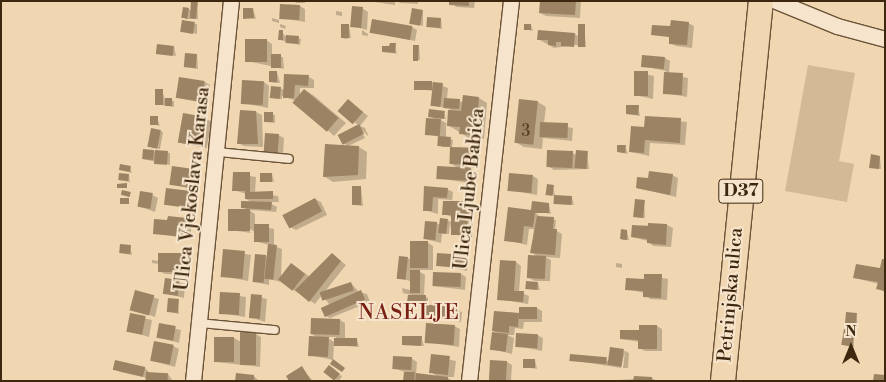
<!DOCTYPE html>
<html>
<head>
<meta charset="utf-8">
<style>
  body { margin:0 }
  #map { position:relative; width:886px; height:382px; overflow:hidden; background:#f1d7b1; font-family:"Libre Bodoni",serif }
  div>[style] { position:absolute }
  .green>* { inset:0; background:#d3b995 }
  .shadow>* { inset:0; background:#0003; transform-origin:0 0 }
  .building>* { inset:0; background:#9b8363; transform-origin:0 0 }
  .roads { filter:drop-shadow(1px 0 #6b5338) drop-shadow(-1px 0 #6b5338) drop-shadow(0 1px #6b5338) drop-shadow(0 -1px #6b5338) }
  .service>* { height:8px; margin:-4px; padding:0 4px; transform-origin:4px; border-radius:4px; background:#f6e5cc }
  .minor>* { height:15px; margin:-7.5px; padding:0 7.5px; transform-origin:7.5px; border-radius:7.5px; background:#f6e5cc }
  .primary>* { height:24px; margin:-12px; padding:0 12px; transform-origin:12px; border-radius:12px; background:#f1d7b1 }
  span { translate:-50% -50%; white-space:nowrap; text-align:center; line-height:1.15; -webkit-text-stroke:4px #f6e5cc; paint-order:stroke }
  .number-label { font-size:16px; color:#553e24 }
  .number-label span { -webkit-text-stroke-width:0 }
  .shield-label span { padding:1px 4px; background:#f6e5cc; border:1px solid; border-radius:4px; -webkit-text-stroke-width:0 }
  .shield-label { font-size:18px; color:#3e270f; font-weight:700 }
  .street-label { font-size:19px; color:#3e270f }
  .quarter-label { font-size:21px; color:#7a1f14; letter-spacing:1px }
  .frame { position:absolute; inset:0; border:2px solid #3e270f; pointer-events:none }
  .north { position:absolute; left:826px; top:322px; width:50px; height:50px; -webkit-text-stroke:4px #f6e5cc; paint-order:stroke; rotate:0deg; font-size:14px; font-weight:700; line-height:20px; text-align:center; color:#3e270f }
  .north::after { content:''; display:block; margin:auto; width:18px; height:22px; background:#3e270f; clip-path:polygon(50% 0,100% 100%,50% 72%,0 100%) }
</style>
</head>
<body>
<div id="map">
  <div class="green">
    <div style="clip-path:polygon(808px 65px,855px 73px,839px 161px,854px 164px,847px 202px,785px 191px)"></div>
  </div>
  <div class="shadow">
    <div style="clip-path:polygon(294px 1px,305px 1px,305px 3px,296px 3px)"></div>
    <div style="clip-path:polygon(395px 1px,395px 5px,374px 2px,374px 1px)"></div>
    <div style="clip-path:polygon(397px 1px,418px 1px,418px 4px,400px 3px)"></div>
    <div style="clip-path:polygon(451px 1px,475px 1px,474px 8px,456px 7px)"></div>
    <div style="clip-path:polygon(541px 1px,581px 1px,580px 18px,546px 16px,540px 13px)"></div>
    <div style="clip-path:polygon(197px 2px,198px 19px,185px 19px,188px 9px,192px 11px)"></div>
    <div style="clip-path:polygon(300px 6px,305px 9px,305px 22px,281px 18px)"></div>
    <div style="clip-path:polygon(362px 8px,368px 12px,367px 30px,352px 26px)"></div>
    <div style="clip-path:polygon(253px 9px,256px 19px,244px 18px)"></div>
    <div style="clip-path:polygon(336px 11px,342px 12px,342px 16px,336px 15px)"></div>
    <div style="clip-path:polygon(423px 11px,423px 26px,411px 23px)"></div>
    <div style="clip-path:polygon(272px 18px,279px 20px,279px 23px,272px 21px)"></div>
    <div style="clip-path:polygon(441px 19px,442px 29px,427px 26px)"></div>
    <div style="clip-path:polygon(183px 22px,197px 24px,197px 34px,182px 31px)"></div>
    <div style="clip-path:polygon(688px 23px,694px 26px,692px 48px,676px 46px,670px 43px,671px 37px,652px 34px)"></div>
    <div style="clip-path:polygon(280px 24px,286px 26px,285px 29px,280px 27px)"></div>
    <div style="clip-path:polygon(531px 25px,533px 31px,525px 29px)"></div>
    <div style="clip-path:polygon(349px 26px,351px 38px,345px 39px,342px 37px)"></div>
    <div style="clip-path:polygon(584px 26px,586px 47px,576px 45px,554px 48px,538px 39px,575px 34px,579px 37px)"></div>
    <div style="clip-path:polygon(412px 27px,417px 30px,415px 41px,371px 32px)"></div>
    <div style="clip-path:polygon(362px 30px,368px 34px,368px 36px,362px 35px)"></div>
    <div style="clip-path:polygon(282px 32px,285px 36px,301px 39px,300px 45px,280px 40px)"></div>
    <div style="clip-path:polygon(266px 40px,272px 44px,272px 56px,283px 57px,284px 69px,247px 61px)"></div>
    <div style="clip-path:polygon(395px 45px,397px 54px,383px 51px,384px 47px)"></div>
    <div style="clip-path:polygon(419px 46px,420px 60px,415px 60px)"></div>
    <div style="clip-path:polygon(174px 47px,176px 56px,158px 53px)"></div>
    <div style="clip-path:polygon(197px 55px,198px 69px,184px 67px)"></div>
    <div style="clip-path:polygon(665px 58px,670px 61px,669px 74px,688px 78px,687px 97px,665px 93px,666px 71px,642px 66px)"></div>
    <div style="clip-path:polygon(277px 72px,280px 83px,274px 83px,271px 82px)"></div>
    <div style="clip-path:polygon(635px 72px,654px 76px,653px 99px,634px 95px)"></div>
    <div style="clip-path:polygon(309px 77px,314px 80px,314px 88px,300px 88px,300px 96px,305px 90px,313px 95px,346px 123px,334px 136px,296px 101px,282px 96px,282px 99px,272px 98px,280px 88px,284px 90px)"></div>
    <div style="clip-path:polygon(205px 82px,210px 85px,208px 104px,178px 98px)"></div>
    <div style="clip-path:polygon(264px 82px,269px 86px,268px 108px,242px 103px)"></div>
    <div style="clip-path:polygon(432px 82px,448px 88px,447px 99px,463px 102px,479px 98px,487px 103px,484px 139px,469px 138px,446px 124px,446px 138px,453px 140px,452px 148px,479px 153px,478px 168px,468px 167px,476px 172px,475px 184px,437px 178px,458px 168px,450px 163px,451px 147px,442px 147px,440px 137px,427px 134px,436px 120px,430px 116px,444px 112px,446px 119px,437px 118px,448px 124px,450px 109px,432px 105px,434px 91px,415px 89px)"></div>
    <div style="clip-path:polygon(162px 90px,165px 100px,174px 101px,174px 107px,155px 104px)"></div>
    <div style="clip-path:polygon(538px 102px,546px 107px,544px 123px,573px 128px,572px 141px,543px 138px,542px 149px,524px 147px,515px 142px)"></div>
    <div style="clip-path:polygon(353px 104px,368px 116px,360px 126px,365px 128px,369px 137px,360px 128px,365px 138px,348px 146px,343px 143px,359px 125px,355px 123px)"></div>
    <div style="clip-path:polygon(638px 106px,640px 116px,627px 114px)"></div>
    <div style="clip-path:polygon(256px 112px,262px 115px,263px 147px,244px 146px,238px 143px)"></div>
    <div style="clip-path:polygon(265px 113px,275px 115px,275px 123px,265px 122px)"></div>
    <div style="left:184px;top:115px;width:29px;height:28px;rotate:12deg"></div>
    <div style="clip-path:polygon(646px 117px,687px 122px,685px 145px,650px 143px,649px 156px,631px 152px,645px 128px)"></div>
    <div style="clip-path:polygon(157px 118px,160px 126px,152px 124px)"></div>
    <div style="clip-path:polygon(152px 129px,163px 132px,160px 149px,152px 148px)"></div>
    <div style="clip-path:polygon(278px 135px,284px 138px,283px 155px,265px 151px)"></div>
    <div style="clip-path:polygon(625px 146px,628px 154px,618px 152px)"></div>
    <div style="clip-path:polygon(359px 147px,367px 152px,366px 179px,333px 182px,325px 177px)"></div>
    <div style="clip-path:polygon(154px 151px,170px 153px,170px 165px,143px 159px)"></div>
    <div style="clip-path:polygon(587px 152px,589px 169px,554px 170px,548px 166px,572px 153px,577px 155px)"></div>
    <div style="clip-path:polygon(880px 157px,881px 169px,873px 168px)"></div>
    <div style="clip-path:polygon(130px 167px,132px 173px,120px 170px)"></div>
    <div style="clip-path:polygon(193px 170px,199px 173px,197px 190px,172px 184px)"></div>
    <div style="clip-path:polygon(234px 173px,256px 177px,255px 193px,278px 196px,279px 202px,268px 202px,277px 207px,276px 212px,249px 210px,255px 214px,255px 225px,274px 229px,274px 246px,282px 249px,281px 278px,292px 264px,310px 277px,332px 254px,346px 265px,323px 294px,351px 283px,359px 292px,367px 294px,370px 302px,330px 318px,324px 315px,329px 304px,322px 295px,315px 304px,281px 282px,269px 279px,269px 285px,254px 282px,265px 256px,269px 258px,269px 245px,254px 241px,255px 232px,245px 226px,251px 233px,230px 230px,248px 210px,242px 207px,253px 203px,246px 199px,246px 194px,234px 190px)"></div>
    <div style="clip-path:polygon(272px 174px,274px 182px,261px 181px)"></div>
    <div style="clip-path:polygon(129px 175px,130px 182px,119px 180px)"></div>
    <div style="clip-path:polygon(672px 175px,678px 178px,676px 197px,637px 188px,649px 179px)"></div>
    <div style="clip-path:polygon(533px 176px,538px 179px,537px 195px,509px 190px)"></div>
    <div style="clip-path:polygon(553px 186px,555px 196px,549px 195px,547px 194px)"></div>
    <div style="clip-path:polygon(361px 187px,363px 206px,355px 205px,353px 204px)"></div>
    <div style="clip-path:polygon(425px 188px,447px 189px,453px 192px,452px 202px,473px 206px,472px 238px,452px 234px,450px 223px,449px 234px,442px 234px,441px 243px,425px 239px,437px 223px,441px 226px,448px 220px,452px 223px,452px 217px,443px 214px,452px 200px,438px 199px,438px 214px,424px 210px)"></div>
    <div style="left:167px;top:190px;width:30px;height:14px;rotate:9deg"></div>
    <div style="clip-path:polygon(152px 195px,158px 198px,155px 212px,138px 206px)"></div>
    <div style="clip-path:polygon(572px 198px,574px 205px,555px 203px)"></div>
    <div style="clip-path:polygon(315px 199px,321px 202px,327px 215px,296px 230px,290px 227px)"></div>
    <div style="clip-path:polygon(644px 202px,645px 218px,637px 217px)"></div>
    <div style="clip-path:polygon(549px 204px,551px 214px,534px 211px,540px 217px,556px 220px,555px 230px,562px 234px,560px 258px,545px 257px,551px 260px,550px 281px,535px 281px,529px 278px,538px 257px,532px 253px,534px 229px,529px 229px,527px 245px,506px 240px,532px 211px)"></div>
    <div style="clip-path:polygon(187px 219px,192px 223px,190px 239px,154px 233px)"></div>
    <div style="clip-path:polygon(667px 225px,673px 228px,671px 247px,653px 246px,648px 241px,632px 237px,633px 226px)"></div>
    <div style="clip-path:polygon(627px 231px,629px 240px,624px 240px,621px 239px)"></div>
    <div style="clip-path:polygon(427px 242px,433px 246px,433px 270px,417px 270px,425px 275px,424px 296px,428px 298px,428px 304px,411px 303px,409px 302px,416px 296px,403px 293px,402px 288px,410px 290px,410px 281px,399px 278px,408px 258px,411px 260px)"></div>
    <div style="clip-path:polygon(130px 246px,132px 255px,120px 253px)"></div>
    <div style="clip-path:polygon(224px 250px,251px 255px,248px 281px,222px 276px)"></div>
    <div style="clip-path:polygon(184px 255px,189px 258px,189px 275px,165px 274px,159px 271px,159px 264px,152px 263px,152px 260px,159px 261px)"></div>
    <div style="clip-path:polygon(463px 257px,468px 260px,467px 271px,437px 265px)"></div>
    <div style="clip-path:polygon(885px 261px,885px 292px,878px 289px,879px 284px,855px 278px,881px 270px)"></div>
    <div style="clip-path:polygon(516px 262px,521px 266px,519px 292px,529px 296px,528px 304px,498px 299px)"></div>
    <div style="clip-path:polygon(616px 263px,622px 264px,622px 268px,616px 267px)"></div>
    <div style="clip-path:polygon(461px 274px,466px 277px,465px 290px,433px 286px)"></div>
    <div style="clip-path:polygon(645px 275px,668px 279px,667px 300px,650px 299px,645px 293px,626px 289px,645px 280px)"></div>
    <div style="clip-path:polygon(166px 280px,185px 284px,184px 298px,165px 293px)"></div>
    <div style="clip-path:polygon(538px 283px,540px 290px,527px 288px)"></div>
    <div style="clip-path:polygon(136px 292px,159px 299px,155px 317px,132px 309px)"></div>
    <div style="clip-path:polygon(221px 293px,246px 297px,245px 317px,220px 313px)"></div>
    <div style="clip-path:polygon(252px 295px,267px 299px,265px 322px,249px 317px)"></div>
    <div style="clip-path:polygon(178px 301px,179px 314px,168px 311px)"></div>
    <div style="clip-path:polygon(436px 306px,462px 312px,461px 322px,425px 314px)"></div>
    <div style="clip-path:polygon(537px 308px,542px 311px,542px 322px,524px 322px,523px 329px,515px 328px,514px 335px,507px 335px,514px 338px,512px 354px,492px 349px,500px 334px,493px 331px,495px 312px,521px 315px)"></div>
    <div style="clip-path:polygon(856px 314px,858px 326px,846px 324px)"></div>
    <div style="clip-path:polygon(131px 315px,152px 320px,149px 337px,129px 331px)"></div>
    <div style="clip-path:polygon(evenodd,340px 320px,345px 323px,345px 339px,357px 339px,359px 347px,334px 345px,333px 360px,309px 355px,319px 338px,311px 334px,340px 320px,326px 337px,336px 337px,336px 343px,326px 337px)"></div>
    <div style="clip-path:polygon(160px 325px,181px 330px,179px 343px,158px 337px)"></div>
    <div style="clip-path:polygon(454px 326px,460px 329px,459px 347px,427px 342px)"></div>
    <div style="clip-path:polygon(657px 326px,662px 329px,662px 351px,645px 351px,639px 348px,640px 342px,621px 339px)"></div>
    <div style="clip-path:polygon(854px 332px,854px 347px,845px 345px)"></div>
    <div style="clip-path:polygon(256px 334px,261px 337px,260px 367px,215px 362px,215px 338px,234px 338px,241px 342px)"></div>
    <div style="clip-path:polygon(537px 335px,543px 338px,542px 351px,517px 346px)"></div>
    <div style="clip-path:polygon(421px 337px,424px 346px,403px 344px)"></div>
    <div style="clip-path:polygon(173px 346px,179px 349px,175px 367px,152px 361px)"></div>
    <div style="clip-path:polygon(612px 349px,625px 351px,621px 368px,571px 360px,571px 355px,610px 361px)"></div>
    <div style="clip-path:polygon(625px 351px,629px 353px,628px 368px,623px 368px)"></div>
    <div style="clip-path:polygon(433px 356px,456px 361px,454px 377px,446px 377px,453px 381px,405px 381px,405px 372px,393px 368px,411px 358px,417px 362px,416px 374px,438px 377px,431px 372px)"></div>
    <div style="clip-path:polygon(535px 360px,537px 369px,524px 367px)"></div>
    <div style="clip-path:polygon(116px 362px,145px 368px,150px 373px,168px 374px,173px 381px,147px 381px,147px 378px,120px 372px,114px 369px)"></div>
    <div style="clip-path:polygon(507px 362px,512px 365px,511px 381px,490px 381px)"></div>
    <div style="left:329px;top:367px;width:16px;height:6px;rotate:35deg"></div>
    <div style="clip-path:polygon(302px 368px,313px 381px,290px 381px)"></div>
    <div style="clip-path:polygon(237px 374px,254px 376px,259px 381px,236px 381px)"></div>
    <div style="clip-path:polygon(652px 378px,657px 381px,618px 381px,618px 380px)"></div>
  </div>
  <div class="building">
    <div style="clip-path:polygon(191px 1px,198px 1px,196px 19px,190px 18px)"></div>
    <div style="clip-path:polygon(449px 1px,469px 1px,469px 6px,449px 5px)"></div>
    <div style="clip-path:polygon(540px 1px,576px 1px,575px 15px,539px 13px)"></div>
    <div style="left:280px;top:4px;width:20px;height:15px;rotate:3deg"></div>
    <div style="left:352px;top:6px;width:11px;height:21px;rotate:5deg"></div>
    <div style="left:183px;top:7px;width:6px;height:11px;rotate:9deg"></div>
    <div style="clip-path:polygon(243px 8px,253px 8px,254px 18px,243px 19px)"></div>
    <div style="left:412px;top:8px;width:11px;height:16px;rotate:10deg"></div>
    <div style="left:427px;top:17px;width:14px;height:10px;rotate:4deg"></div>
    <div style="left:372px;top:19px;width:41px;height:14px;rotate:10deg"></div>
    <div style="left:182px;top:20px;width:13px;height:12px;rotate:9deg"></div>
    <div style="clip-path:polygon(671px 20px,689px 22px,687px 45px,669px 44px,669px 37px,651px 35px,652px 25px,670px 26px)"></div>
    <div style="left:341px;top:24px;width:8px;height:14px"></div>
    <div style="left:524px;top:24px;width:7px;height:6px"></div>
    <div style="left:578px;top:24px;width:7px;height:23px"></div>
    <div style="clip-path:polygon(279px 30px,283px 30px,283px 40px,278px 40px)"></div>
    <div style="clip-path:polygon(538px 30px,575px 33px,574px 47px,561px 46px,561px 42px,556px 42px,556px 46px,548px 45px,548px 40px,537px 40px)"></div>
    <div style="left:286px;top:35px;width:13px;height:8px;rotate:4deg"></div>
    <div style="left:245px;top:39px;width:22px;height:23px"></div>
    <div style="clip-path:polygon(390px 43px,396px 43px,395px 53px,382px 52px,382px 46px,389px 46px)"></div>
    <div style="left:157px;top:44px;width:17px;height:10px;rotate:7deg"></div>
    <div style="clip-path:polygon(413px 45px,419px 45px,418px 61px,413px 61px)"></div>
    <div style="left:185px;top:53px;width:12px;height:14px;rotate:5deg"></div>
    <div style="left:271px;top:54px;width:10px;height:14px"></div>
    <div style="left:642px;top:55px;width:23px;height:12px;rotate:5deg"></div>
    <div style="left:269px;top:71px;width:8px;height:11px"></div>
    <div style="left:634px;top:71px;width:14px;height:25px"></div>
    <div style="left:664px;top:72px;width:19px;height:22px;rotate:3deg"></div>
    <div style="clip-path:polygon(284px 74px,309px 75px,308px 86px,295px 85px,294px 98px,283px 98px)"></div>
    <div style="left:179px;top:77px;width:26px;height:21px;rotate:9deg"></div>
    <div style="left:242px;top:80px;width:22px;height:24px;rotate:3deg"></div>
    <div style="left:414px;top:81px;width:18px;height:9px"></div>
    <div style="left:433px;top:82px;width:10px;height:24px;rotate:6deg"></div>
    <div style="left:271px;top:86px;width:10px;height:12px;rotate:6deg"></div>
    <div style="left:155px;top:89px;width:8px;height:16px"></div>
    <div style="left:304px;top:89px;width:45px;height:18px;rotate:40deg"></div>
    <div style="clip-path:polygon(463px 95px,479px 97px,476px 135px,459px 134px,460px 127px,447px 126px,448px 110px,461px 111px)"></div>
    <div style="left:165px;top:98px;width:7px;height:8px"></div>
    <div style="left:444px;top:98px;width:16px;height:10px;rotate:4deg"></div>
    <div style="left:348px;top:99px;width:20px;height:16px;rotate:41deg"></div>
    <div style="left:519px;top:99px;width:19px;height:44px;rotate:6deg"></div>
    <div style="clip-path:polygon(626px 105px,639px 105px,638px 115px,626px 114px)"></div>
    <div style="left:429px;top:109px;width:16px;height:8px;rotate:7deg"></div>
    <div style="clip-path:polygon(240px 110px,256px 111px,258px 144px,237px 144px)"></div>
    <div style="left:264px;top:112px;width:9px;height:10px"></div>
    <div style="left:183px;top:113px;width:23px;height:30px;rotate:10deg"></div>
    <div style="left:150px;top:116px;width:8px;height:9px"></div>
    <div style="clip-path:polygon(645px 116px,681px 118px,680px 143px,645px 140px,644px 153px,629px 152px,631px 126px,644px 127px)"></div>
    <div style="left:426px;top:118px;width:15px;height:17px;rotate:4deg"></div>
    <div style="left:540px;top:122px;width:28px;height:15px;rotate:2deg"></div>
    <div style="left:359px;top:124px;width:11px;height:24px;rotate:63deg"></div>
    <div style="left:151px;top:128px;width:10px;height:19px;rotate:11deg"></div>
    <div style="left:265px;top:133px;width:14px;height:19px;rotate:4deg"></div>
    <div style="left:438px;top:136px;width:13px;height:10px;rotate:4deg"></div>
    <div style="clip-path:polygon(325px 144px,359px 146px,358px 175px,323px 177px)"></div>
    <div style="clip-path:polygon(617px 145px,626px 145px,625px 153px,617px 152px)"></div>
    <div style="left:450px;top:147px;width:24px;height:17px;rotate:2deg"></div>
    <div style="left:143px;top:149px;width:11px;height:10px;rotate:5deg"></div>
    <div style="left:155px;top:150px;width:13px;height:14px;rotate:4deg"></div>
    <div style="left:547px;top:150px;width:26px;height:17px;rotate:2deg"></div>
    <div style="left:576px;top:150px;width:12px;height:18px;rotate:5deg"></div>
    <div style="clip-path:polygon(871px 154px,880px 156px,879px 169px,869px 168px)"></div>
    <div style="left:120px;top:164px;width:11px;height:6px;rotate:10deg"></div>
    <div style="left:172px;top:166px;width:22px;height:19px;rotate:8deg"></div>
    <div style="left:437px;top:166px;width:34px;height:13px;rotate:3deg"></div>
    <div style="clip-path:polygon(649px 171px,673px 174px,670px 195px,636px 188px,637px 177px,648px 178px)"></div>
    <div style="clip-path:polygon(233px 172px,250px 172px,250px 192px,273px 191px,273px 199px,245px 199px,245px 191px,232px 191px)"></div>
    <div style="left:119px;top:173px;width:10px;height:7px;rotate:6deg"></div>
    <div style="left:260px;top:173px;width:12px;height:9px"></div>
    <div style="left:509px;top:173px;width:24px;height:18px;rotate:5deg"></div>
    <div style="clip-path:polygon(127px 183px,127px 188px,117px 188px,117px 184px)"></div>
    <div style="left:547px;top:184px;width:7px;height:11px;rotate:8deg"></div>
    <div style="left:352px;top:186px;width:9px;height:19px"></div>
    <div style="clip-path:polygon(424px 186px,448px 188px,447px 198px,433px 197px,432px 211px,423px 211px)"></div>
    <div style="left:166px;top:188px;width:25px;height:17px;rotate:7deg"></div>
    <div style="left:122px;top:190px;width:9px;height:5px;rotate:13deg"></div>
    <div style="left:140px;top:191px;width:13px;height:16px;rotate:9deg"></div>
    <div style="left:554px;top:195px;width:18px;height:9px;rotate:3deg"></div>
    <div style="left:120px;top:198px;width:9px;height:6px"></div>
    <div style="left:315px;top:198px;width:15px;height:37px;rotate:62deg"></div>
    <div style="left:635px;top:199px;width:10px;height:18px;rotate:6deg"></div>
    <div style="clip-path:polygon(241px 201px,272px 202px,271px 210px,241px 208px)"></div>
    <div style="clip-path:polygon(443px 201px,468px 201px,467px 235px,451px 235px,451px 215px,442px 215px)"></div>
    <div style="clip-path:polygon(532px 201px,549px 203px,549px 213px,535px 213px,533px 227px,524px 226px,522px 243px,504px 241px,508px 207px,531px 210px)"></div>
    <div style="left:228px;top:209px;width:22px;height:22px"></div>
    <div style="clip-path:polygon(168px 216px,187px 218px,185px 237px,153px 234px,154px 219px,167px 220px)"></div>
    <div style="clip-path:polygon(537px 216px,554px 217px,553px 229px,557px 229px,555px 255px,530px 253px)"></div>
    <div style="left:440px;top:218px;width:8px;height:15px;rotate:7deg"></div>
    <div style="left:425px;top:221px;width:12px;height:18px;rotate:5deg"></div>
    <div style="clip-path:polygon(648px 223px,667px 224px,666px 245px,647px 243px,647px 239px,631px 237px,632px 225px,648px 226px)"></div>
    <div style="left:254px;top:224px;width:15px;height:18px"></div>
    <div style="clip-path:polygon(621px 229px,627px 230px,627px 240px,620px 239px)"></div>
    <div style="left:410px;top:241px;width:18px;height:27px"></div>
    <div style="left:120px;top:244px;width:11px;height:9px;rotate:5deg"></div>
    <div style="left:268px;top:244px;width:9px;height:35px;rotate:6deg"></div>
    <div style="left:223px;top:249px;width:22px;height:28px;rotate:5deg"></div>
    <div style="left:158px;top:253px;width:26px;height:19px"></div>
    <div style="clip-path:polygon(332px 253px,341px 261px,309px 302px,295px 290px)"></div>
    <div style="left:437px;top:253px;width:26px;height:13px;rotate:4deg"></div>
    <div style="left:255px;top:254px;width:11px;height:28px;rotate:5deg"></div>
    <div style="left:528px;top:255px;width:18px;height:23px;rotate:3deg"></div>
    <div style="left:399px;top:256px;width:9px;height:23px;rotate:6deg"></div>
    <div style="clip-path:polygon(882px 259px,885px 259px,885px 291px,876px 289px,878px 282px,853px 278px,856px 264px,880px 268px)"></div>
    <div style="clip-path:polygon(500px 260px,516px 261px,514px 291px,524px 291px,523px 302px,497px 300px)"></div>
    <div style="left:291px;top:263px;width:18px;height:21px;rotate:38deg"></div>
    <div style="left:410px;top:270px;width:10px;height:23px"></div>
    <div style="left:433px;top:272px;width:28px;height:14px;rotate:2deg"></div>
    <div style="clip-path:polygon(644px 274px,662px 274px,661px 298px,643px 297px,643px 291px,625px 290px,626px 278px,644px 279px)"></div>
    <div style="left:165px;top:278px;width:15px;height:16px;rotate:8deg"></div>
    <div style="left:526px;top:281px;width:12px;height:8px;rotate:5deg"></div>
    <div style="left:351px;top:282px;width:9px;height:33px;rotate:72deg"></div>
    <div style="left:135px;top:290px;width:20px;height:21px;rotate:15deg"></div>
    <div style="left:361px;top:290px;width:10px;height:44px;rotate:66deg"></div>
    <div style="left:220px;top:292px;width:20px;height:22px;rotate:3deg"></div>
    <div style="left:251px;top:294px;width:11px;height:24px;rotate:5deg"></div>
    <div style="clip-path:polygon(408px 295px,426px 295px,426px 303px,407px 302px)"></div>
    <div style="left:168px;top:298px;width:11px;height:14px;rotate:5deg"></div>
    <div style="left:424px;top:305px;width:12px;height:10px"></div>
    <div style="left:439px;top:306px;width:18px;height:12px;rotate:3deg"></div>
    <div style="left:519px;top:307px;width:18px;height:12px"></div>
    <div style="clip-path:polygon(494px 311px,519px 313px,518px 327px,509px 326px,509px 333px,492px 331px)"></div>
    <div style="left:846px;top:312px;width:11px;height:13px;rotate:5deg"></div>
    <div style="left:130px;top:313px;width:16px;height:19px;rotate:11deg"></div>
    <div style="left:311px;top:318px;width:29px;height:16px;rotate:2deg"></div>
    <div style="left:159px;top:323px;width:17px;height:15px;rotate:10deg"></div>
    <div style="left:426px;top:323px;width:29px;height:20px;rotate:4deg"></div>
    <div style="clip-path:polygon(639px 325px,657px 325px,657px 349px,638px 349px,638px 340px,620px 339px,620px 330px,639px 330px)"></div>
    <div style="left:844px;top:329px;width:11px;height:16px;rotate:10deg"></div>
    <div style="left:240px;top:332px;width:16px;height:33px"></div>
    <div style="left:492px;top:332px;width:16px;height:18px;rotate:7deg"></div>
    <div style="left:516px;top:333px;width:22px;height:14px;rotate:3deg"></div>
    <div style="left:309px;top:336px;width:20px;height:20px;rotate:3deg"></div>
    <div style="clip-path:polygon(402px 336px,422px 336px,421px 346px,402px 345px)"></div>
    <div style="left:214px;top:337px;width:20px;height:25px"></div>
    <div style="left:334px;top:338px;width:23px;height:8px"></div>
    <div style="left:154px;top:341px;width:20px;height:20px;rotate:11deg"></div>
    <div style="left:610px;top:347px;width:14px;height:18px;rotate:8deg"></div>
    <div style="left:431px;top:354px;width:19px;height:19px;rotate:6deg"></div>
    <div style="left:570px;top:354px;width:37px;height:7px;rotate:5deg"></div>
    <div style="left:393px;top:356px;width:19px;height:13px;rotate:3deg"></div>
    <div style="clip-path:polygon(333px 359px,345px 368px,342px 372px,330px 364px)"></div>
    <div style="left:523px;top:359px;width:12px;height:9px"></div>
    <div style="left:115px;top:360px;width:31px;height:10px;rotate:13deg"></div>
    <div style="left:490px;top:360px;width:17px;height:21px;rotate:3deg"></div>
    <div style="left:329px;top:365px;width:14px;height:9px;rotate:39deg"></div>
    <div style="clip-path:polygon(302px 366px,311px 381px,289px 381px,286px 376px)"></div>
    <div style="left:146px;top:372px;width:22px;height:9px;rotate:3deg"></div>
    <div style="clip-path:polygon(404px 372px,415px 372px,414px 381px,403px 381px)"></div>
    <div style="clip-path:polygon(236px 373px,254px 375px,254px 381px,235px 381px)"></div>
    <div style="clip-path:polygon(416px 373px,448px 377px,448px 381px,415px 381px)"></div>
    <div style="clip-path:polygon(874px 374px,885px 375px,885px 381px,873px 381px)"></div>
    <div style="clip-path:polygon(634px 376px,652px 377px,652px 381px,633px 381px)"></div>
  </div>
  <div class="roads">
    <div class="service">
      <div style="left:218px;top:152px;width:71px;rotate:5.6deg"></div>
      <div style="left:199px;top:323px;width:76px;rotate:5.3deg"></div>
    </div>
    <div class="minor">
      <div style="left:776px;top:1px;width:66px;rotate:22.3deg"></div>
      <div style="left:837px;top:26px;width:50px;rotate:15.2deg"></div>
      <div style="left:193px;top:381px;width:382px;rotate:-84.3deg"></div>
      <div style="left:469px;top:381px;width:382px;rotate:-83.7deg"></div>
    </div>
    <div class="primary">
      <div style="left:723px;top:381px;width:382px;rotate:-84.3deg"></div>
    </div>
  </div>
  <div class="number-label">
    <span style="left:526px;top:131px">3</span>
  </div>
  <div class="shield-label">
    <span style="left:741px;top:191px">D37</span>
  </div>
  <div class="street-label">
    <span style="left:193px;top:189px;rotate:-84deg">Ulica Vjekoslava Karasa</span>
    <span style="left:470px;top:189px;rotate:-84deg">Ulica Ljube Babića</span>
    <span style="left:731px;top:295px;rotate:-85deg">Petrinjska ulica</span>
  </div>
  <div class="quarter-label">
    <span style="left:409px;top:313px">NASELJE</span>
  </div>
  <div class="frame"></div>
  <div class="north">N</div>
</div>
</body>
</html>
